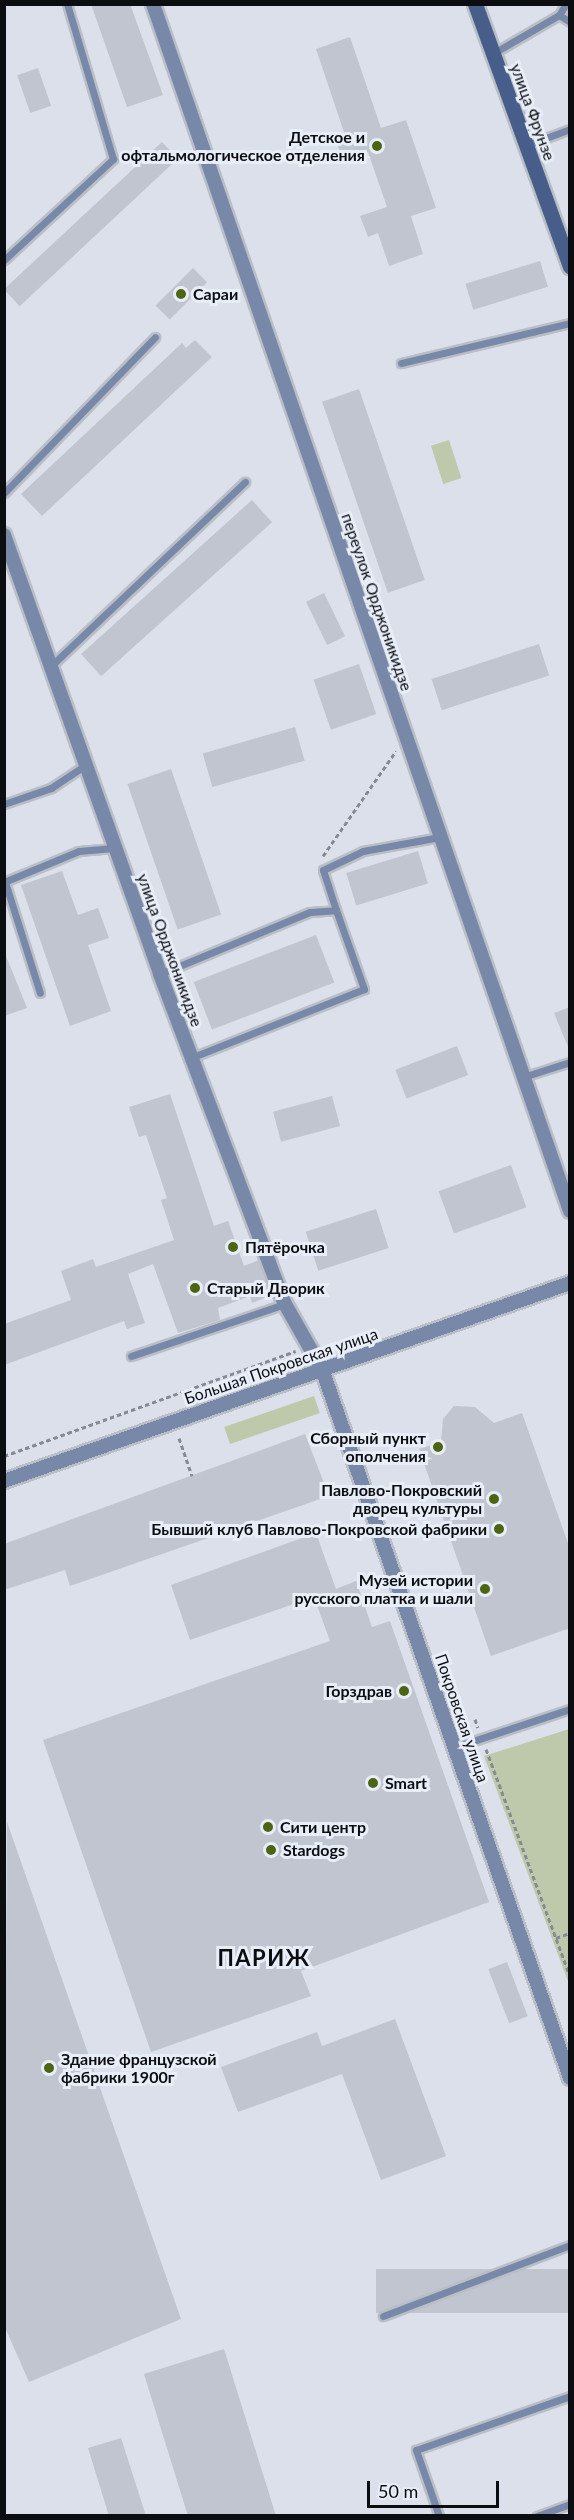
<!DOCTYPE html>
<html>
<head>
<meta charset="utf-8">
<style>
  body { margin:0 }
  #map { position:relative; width:574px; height:2520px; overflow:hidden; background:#dbe0ea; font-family:Lato,sans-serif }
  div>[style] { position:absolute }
  .green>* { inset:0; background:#bec9ac; transform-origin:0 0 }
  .building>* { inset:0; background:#c0c5cf; transform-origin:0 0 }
  .path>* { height:3px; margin-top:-1.5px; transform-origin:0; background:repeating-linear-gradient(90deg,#878a92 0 4.5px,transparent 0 7.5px) }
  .roads { filter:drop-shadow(2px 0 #babec7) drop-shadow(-2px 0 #babec7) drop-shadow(0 2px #babec7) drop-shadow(0 -2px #babec7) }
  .lane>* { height:7px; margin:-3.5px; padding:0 3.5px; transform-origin:3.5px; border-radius:3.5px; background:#7888a8 }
  .street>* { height:14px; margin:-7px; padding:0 7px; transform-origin:7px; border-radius:7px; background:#7888a8 }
  .secondary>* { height:15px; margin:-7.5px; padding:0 7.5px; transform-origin:7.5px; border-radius:7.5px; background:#475e8b }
  .dots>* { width:16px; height:16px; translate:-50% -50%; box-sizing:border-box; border:3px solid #e8eef8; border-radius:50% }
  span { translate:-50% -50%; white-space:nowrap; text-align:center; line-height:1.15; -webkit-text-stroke:6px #e8eef8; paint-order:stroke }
  .street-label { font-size:16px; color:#0c0d11 }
  .poi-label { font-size:16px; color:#0c0d11; font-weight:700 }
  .right { translate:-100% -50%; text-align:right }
  .left { translate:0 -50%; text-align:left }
  .district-label { font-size:22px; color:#0c0d11; font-weight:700; letter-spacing:1.5px }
  .frame { position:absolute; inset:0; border:6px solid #0c0d11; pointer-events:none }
  .scale { position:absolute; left:367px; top:2481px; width:132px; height:27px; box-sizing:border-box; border:3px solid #0c0d11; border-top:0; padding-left:8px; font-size:18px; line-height:21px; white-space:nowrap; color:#0c0d11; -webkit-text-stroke:4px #e8eef8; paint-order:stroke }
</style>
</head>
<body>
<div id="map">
  <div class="green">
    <div style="left:449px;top:440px;width:40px;height:19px;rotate:72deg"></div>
    <div style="left:314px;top:1396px;width:18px;height:95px;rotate:71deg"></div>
    <div style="clip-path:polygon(569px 1729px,570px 1729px,569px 1984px,484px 1756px)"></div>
  </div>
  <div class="building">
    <div style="clip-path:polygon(91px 4px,130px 4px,163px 95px,127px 107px)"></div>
    <div style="clip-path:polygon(350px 37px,381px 128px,406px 120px,436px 208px,411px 216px,423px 254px,389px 266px,378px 233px,368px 237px,360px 216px,387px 207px,368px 152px,343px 160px,336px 141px,346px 138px,316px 49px)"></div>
    <div style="left:38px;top:68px;width:40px;height:22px;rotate:71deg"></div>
    <div style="left:162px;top:142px;width:23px;height:216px;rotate:47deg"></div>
    <div style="left:540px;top:261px;width:27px;height:78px;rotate:73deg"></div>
    <div style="left:193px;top:268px;width:20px;height:53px;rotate:45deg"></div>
    <div style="clip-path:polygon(195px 340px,212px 357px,42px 516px,21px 494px,182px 343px,186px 348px)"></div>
    <div style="left:359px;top:389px;width:202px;height:39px;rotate:71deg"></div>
    <div style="left:252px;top:500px;width:30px;height:230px;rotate:48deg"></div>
    <div style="left:324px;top:593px;width:48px;height:20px;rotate:64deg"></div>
    <div style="left:539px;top:644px;width:33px;height:113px;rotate:72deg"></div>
    <div style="left:359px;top:664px;width:53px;height:48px;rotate:71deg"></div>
    <div style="left:295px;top:727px;width:35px;height:96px;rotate:74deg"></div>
    <div style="left:171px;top:769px;width:154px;height:46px;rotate:71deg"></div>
    <div style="left:418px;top:851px;width:34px;height:75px;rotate:73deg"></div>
    <div style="clip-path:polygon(62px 871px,78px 915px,98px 908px,109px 938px,88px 945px,111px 1011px,70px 1026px,21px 885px)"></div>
    <div style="left:316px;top:935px;width:51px;height:131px;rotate:69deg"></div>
    <div style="clip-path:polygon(4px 951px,27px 1008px,4px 1016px)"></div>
    <div style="clip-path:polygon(570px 1007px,570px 1049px,569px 1049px,554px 1013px)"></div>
    <div style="left:457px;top:1046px;width:31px;height:66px;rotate:69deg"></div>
    <div style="clip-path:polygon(170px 1094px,214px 1226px,228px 1221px,244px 1266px,259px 1260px,272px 1295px,252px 1303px,250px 1296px,218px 1308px,220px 1320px,178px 1333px,153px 1264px,128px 1274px,145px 1323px,127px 1329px,124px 1321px,4px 1365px,4px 1324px,71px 1300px,61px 1271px,93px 1259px,96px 1267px,174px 1240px,161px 1200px,167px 1198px,146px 1135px,139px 1137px,129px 1107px)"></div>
    <div style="left:332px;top:1096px;width:31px;height:61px;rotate:75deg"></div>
    <div style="left:511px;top:1165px;width:45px;height:77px;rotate:70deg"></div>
    <div style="left:376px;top:1209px;width:41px;height:74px;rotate:72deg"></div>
    <div style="clip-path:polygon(454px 1406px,475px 1407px,494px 1423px,522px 1413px,570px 1549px,570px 1628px,491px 1656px,419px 1449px,441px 1442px,443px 1419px)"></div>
    <div style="clip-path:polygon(305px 1434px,329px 1496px,70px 1586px,65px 1570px,4px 1590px,4px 1544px)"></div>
    <div style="clip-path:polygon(316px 1533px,336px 1589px,356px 1581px,372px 1627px,390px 1621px,489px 1902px,301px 1971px,311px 1996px,151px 2052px,43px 1740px,330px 1641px,314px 1597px,190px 1640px,171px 1585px)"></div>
    <div style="clip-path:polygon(7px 1822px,181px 2319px,29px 2382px,4px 2325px)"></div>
    <div style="left:507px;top:1962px;width:58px;height:20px;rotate:69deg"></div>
    <div style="clip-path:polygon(395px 2019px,446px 2156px,381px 2180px,342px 2074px,238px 2112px,221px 2067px,317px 2032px,322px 2046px)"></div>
    <div style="left:570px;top:2269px;width:44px;height:194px;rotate:90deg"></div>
    <div style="clip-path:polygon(224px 2349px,276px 2516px,188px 2516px,144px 2374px)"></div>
    <div style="clip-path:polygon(121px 2438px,146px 2516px,109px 2516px,88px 2448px)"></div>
  </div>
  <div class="path">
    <div style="left:323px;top:856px;width:128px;rotate:-55.2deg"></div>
    <div style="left:179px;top:1438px;width:40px;rotate:71.1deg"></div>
    <div style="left:4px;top:1456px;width:310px;rotate:-19.8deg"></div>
    <div style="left:475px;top:1719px;width:9px;rotate:72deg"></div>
    <div style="left:486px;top:1749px;width:242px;rotate:69.7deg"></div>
    <div style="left:556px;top:1938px;width:15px;rotate:-20deg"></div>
  </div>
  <div class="roads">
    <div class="lane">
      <div style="left:559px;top:15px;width:13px;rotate:32deg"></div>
      <div style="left:492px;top:54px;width:78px;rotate:-30.2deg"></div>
      <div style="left:559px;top:15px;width:13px;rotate:-58deg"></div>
      <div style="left:527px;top:145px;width:46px;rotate:-20.4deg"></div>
      <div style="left:4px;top:260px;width:149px;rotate:-42.8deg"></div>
      <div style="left:113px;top:159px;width:162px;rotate:-106.5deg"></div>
      <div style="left:401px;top:363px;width:174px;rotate:-13.3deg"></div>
      <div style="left:4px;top:493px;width:217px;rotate:-45.9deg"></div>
      <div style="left:52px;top:665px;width:266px;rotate:-43.5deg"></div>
      <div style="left:4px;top:804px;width:50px;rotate:-18.8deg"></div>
      <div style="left:51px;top:788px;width:43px;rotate:-33.7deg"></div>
      <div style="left:4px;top:882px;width:81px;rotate:-22.5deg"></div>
      <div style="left:79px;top:851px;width:37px;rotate:-5deg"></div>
      <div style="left:5px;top:882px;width:116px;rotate:72.5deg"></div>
      <div style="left:336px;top:910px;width:42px;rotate:-108deg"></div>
      <div style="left:323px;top:870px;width:44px;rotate:-25.4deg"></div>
      <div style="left:363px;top:851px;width:78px;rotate:-10.3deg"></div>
      <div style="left:160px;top:974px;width:162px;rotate:-22.5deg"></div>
      <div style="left:310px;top:912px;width:26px;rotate:-4deg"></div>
      <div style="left:336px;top:910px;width:84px;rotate:70.5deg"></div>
      <div style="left:364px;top:989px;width:184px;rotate:158.3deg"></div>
      <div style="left:523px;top:1077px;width:49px;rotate:-17.7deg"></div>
      <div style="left:131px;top:1356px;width:163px;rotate:-18.7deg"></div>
      <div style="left:455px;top:1747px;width:121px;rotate:-18.3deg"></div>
      <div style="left:383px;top:2316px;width:200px;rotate:-20.8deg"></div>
      <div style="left:439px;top:2516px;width:70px;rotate:-109.2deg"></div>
      <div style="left:416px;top:2450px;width:163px;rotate:-19.3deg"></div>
      <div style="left:537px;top:2516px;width:35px;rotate:-20deg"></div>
    </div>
    <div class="street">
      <div style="left:153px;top:4px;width:1277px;rotate:70.94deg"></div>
      <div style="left:4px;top:535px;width:466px;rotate:70.4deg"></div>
      <div style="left:160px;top:974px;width:353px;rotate:69.3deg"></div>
      <div style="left:285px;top:1304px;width:75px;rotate:60.4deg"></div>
      <div style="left:322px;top:1369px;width:751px;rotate:70.72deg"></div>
      <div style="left:4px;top:1481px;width:600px;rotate:-19.28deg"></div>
    </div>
    <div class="secondary">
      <div style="left:475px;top:4px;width:279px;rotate:70.1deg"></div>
    </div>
  </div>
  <div class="dots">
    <div style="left:377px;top:146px;background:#4d6413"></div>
    <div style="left:181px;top:294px;background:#4d6413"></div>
    <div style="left:233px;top:1247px;background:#4d6413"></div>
    <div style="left:195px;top:1288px;background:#4d6413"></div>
    <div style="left:438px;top:1447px;background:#4d6413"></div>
    <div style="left:494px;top:1499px;background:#4d6413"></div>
    <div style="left:499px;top:1529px;background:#4d6413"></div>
    <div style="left:485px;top:1589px;background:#4d6413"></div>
    <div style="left:404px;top:1691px;background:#4d6413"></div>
    <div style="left:373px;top:1783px;background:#4d6413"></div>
    <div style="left:268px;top:1827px;background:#4d6413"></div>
    <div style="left:271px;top:1850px;background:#4d6413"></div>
    <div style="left:49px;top:2068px;background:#4d6413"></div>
  </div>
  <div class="street-label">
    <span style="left:533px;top:112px;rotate:70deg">улица Фрунзе</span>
    <span style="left:377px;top:602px;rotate:71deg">переулок Орджоникидзе</span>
    <span style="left:170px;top:950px;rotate:70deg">улица Орджоникидзе</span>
    <span style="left:281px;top:1366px;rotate:-19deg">Большая Покровская улица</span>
    <span style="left:462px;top:1718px;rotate:71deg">Покровская улица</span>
  </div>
  <div class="poi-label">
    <span class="right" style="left:365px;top:146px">Детское и<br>офтальмологическое отделения</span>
    <span class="left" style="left:193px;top:294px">Сараи</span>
    <span class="left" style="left:245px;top:1247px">Пятёрочка</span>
    <span class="left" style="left:207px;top:1288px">Старый Дворик</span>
    <span class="right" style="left:426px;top:1447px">Сборный пункт<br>ополчения</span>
    <span class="right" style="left:482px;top:1499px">Павлово-Покровский<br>дворец культуры</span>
    <span class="right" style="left:487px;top:1529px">Бывший клуб Павлово-Покровской фабрики</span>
    <span class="right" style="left:473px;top:1589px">Музей истории<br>русского платка и шали</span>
    <span class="right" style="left:392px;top:1691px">Горздрав</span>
    <span class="left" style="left:385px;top:1783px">Smart</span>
    <span class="left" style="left:280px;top:1827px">Сити центр</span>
    <span class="left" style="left:283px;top:1850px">Stardogs</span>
    <span class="left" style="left:61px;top:2068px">Здание французской<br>фабрики 1900г</span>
  </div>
  <div class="district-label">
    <span style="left:264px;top:1958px">ПАРИЖ</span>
  </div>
  <div class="frame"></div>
  <div class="scale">50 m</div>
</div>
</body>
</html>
